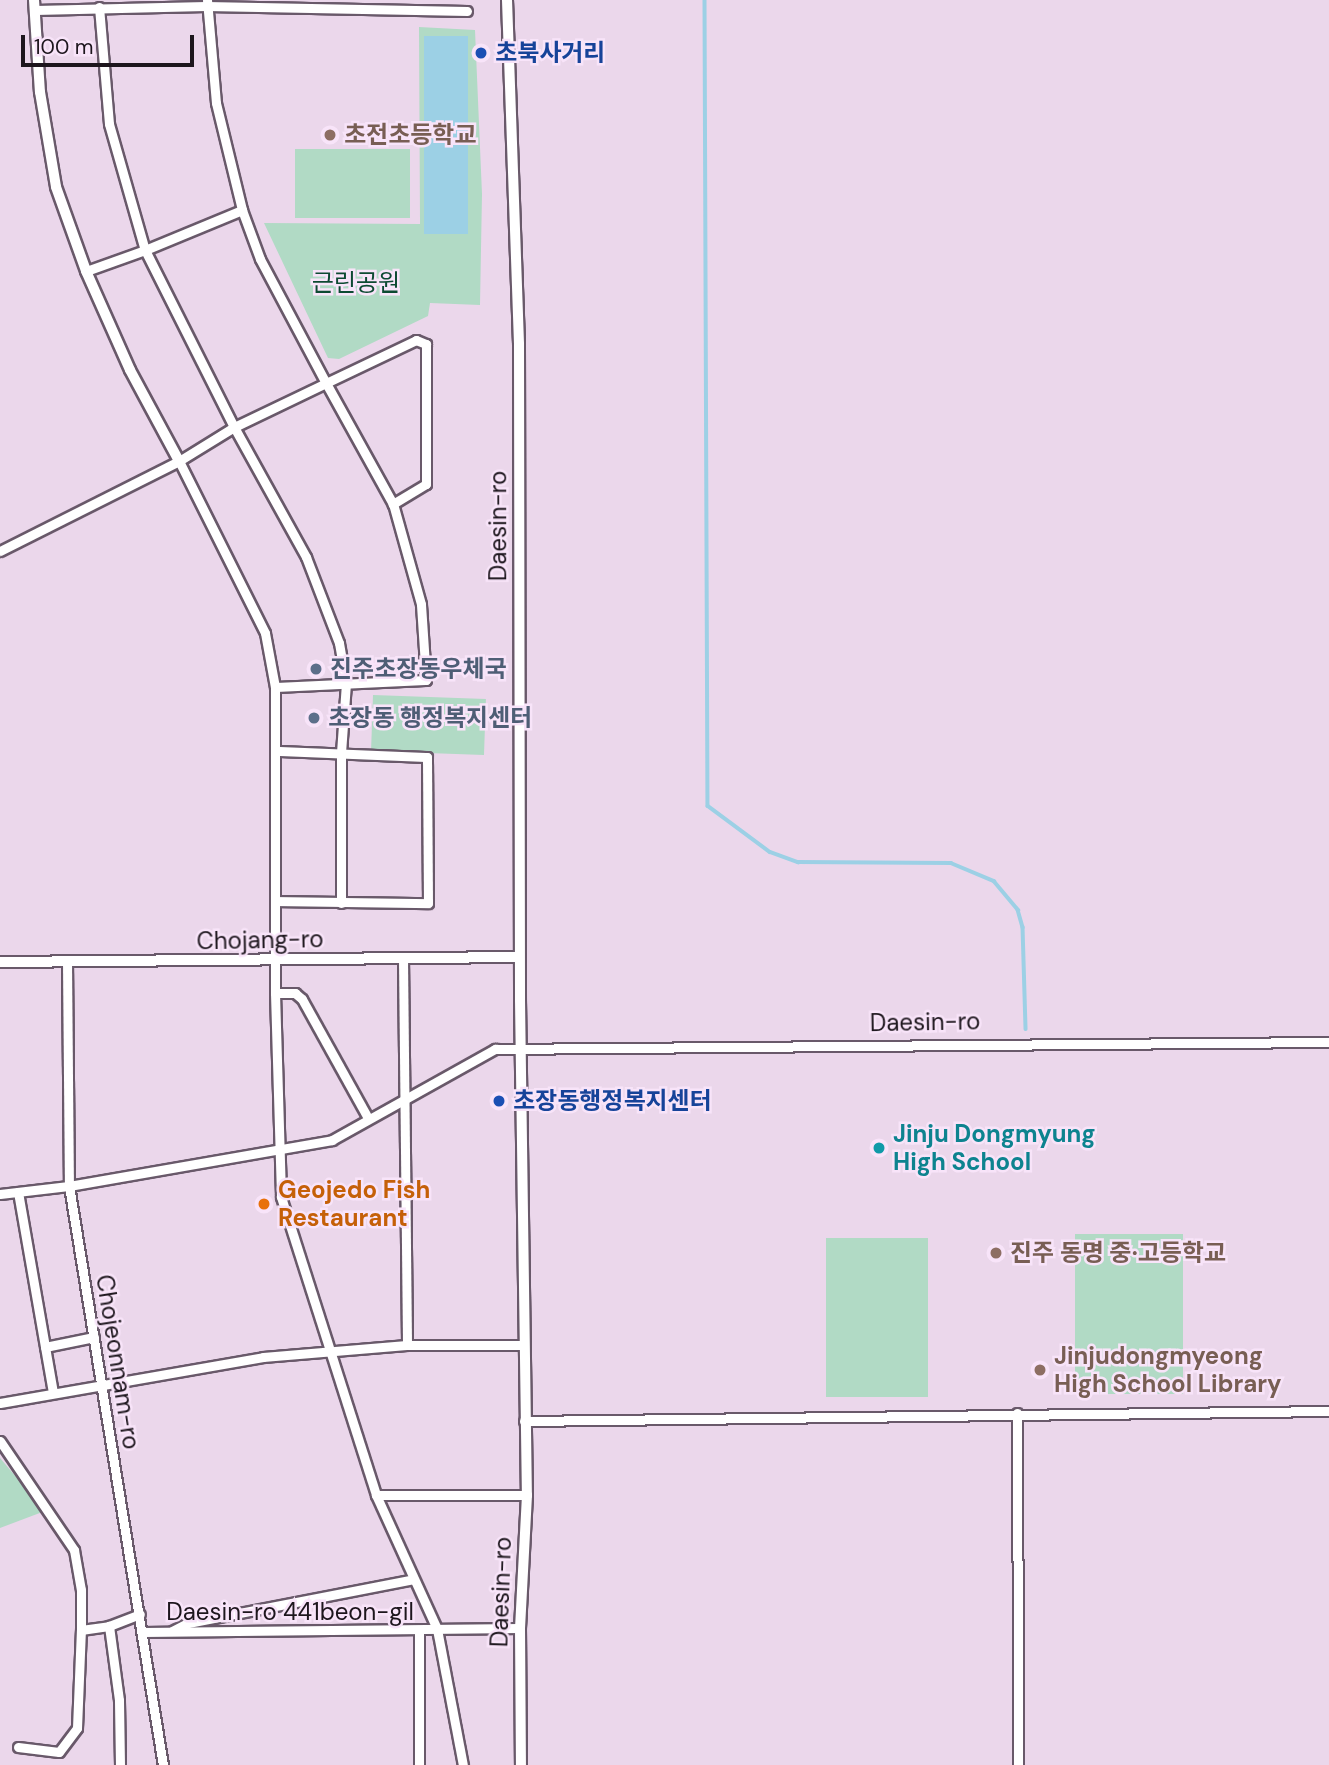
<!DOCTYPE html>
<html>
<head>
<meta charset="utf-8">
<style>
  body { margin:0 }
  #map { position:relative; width:1329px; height:1765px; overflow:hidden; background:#ebd7eb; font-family:"DM Sans","Noto Sans KR",sans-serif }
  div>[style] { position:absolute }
  .green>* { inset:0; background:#b1dac5; transform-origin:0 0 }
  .water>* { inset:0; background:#9cd0e5; transform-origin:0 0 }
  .stream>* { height:3.5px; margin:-1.75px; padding:0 1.75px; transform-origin:1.75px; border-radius:1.75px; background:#9cd0e5 }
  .roads { filter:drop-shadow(2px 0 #69596a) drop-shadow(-2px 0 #69596a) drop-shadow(0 2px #69596a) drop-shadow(0 -2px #69596a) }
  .minor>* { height:9px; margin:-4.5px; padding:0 4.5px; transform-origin:4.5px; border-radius:4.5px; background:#fff }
  .tertiary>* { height:10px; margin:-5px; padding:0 5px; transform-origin:5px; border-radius:5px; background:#fff }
  .dots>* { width:19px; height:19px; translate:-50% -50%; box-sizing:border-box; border:4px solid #f8e4f9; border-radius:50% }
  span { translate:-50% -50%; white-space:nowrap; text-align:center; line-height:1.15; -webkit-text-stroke:5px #f8e4f9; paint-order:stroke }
  .transit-label { font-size:24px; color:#164399; font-weight:700 }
  .left { translate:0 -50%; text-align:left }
  .education-label { font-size:24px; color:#785e54; font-weight:700 }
  .park-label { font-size:24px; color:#0d4a32 }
  .street-label { font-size:24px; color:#1d161d }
  .service-label { font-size:24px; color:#4e5e75; font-weight:700 }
  .culture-label { font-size:24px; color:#0d838f; font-weight:700 }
  .food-label { font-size:24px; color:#c56008; font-weight:700 }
  .scale { position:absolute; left:21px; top:35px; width:173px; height:32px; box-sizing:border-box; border:4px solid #1d161d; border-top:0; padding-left:9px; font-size:21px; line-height:24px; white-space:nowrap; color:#1d161d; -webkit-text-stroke:5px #f8e4f9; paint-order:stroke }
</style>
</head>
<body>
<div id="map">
  <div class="green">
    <div style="clip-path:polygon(419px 27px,475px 30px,482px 194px,480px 305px,430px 303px,428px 316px,339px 359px,328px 358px,264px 223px,420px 224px)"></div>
    <div style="left:295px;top:149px;width:115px;height:69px"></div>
    <div style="left:373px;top:695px;width:113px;height:56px;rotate:2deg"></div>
    <div style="left:1183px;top:1234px;width:160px;height:108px;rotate:90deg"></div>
    <div style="left:826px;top:1238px;width:102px;height:159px"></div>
    <div style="clip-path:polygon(0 1458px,45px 1511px,0 1528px)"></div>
  </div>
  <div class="water">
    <div style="left:424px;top:36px;width:44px;height:198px"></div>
  </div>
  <div class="stream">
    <div style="left:705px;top:0;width:806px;rotate:89.79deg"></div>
    <div style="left:708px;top:806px;width:77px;rotate:36.6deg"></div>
    <div style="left:770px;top:852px;width:30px;rotate:20deg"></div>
    <div style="left:798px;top:862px;width:153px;rotate:0.4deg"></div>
    <div style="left:951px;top:863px;width:47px;rotate:22.7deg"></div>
    <div style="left:994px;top:881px;width:38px;rotate:50deg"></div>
    <div style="left:1018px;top:910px;width:18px;rotate:74deg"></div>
    <div style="left:1023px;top:927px;width:102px;rotate:88.3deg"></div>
  </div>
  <div class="roads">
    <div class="minor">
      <div style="left:207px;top:0;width:103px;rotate:85deg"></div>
      <div style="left:216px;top:103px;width:110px;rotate:76.3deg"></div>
      <div style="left:242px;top:210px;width:52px;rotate:69.8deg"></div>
      <div style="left:260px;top:259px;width:140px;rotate:62deg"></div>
      <div style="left:326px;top:383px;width:102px;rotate:154.4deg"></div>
      <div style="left:234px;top:427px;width:149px;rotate:61deg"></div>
      <div style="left:306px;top:557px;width:92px;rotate:69deg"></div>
      <div style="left:339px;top:643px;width:41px;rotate:80.1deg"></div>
      <div style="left:346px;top:683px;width:70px;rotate:94.1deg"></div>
      <div style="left:341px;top:753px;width:150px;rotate:90deg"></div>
      <div style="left:99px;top:7px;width:117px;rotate:85.1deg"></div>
      <div style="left:109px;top:124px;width:131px;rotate:74.1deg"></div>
      <div style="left:145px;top:250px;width:105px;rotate:-22.4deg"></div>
      <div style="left:35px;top:10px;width:171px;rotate:-1.3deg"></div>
      <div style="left:206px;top:6px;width:261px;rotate:1.1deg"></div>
      <div style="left:416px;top:340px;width:11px;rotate:22deg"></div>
      <div style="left:426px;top:344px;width:140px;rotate:90deg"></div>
      <div style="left:426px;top:484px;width:39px;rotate:149deg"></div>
      <div style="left:393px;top:504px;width:138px;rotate:-119deg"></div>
      <div style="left:326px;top:383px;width:100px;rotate:-25.5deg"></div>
      <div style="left:179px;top:461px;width:192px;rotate:63.4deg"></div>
      <div style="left:265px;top:633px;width:55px;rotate:79.5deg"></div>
      <div style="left:275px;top:687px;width:306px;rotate:90deg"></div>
      <div style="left:275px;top:993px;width:204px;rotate:88.3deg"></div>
      <div style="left:281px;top:1197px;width:313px;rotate:72.3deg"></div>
      <div style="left:376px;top:1495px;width:147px;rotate:65.5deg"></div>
      <div style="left:437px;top:1629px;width:138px;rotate:79.2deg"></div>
      <div style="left:0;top:551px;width:200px;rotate:-26.7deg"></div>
      <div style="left:179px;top:461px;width:65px;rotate:-31.7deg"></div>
      <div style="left:234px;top:427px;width:198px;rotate:-116.7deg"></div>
      <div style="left:145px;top:250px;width:63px;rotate:160.4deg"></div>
      <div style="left:275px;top:687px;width:151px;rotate:-2.7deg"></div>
      <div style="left:426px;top:680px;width:76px;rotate:-93.8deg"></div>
      <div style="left:421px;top:604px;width:104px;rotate:-105.6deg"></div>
      <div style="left:277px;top:901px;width:151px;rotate:0.8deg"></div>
      <div style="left:428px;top:903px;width:146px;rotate:-90.4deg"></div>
      <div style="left:427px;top:757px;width:149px;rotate:-177.7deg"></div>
      <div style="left:403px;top:959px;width:386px;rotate:89.4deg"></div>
      <div style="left:67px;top:962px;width:224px;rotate:89.5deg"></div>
      <div style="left:69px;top:1186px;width:587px;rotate:80.78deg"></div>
      <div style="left:275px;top:993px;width:20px"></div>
      <div style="left:295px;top:993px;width:9px;rotate:41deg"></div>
      <div style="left:302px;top:999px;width:136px;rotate:61deg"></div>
      <div style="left:18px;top:1192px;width:204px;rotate:80.1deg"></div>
      <div style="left:0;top:1194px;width:69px;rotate:-6.6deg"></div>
      <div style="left:69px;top:1186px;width:267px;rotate:-9.9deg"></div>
      <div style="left:332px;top:1140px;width:187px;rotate:-29.2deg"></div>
      <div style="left:495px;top:1049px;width:834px;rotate:-0.48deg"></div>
      <div style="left:45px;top:1347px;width:50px;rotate:-11.5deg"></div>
      <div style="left:0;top:1403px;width:267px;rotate:-9.9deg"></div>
      <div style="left:263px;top:1357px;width:144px;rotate:-4.8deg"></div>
      <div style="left:407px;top:1345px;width:116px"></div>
      <div style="left:1017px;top:1413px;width:352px;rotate:89.8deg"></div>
      <div style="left:524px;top:1421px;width:805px;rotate:-0.71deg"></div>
      <div style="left:0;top:1441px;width:132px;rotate:55.8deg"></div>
      <div style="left:74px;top:1550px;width:41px;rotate:80.1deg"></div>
      <div style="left:81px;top:1590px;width:40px;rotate:90deg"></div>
      <div style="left:81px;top:1630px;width:28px;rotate:-8deg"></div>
      <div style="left:376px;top:1495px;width:151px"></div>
      <div style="left:172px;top:1631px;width:18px;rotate:-27deg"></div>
      <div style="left:188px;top:1623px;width:230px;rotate:-11deg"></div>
      <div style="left:143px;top:1632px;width:377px;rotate:-0.6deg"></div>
      <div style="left:18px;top:1747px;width:41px;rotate:7deg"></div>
      <div style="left:59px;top:1752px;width:30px;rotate:-53deg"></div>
      <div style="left:77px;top:1728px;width:98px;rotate:-87.7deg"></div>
      <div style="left:120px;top:1765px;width:65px;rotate:-90.9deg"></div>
      <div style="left:119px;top:1700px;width:75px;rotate:-97.7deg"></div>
      <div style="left:109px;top:1626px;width:33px;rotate:-21deg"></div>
      <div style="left:419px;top:1765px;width:135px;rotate:-90deg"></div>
    </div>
    <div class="tertiary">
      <div style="left:34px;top:0;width:92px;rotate:86.3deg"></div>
      <div style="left:40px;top:92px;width:96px;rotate:80.4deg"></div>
      <div style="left:56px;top:187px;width:89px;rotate:70.3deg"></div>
      <div style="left:86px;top:271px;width:108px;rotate:66deg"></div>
      <div style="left:130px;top:370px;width:103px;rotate:61.7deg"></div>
      <div style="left:507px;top:0;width:344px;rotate:88deg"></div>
      <div style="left:519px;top:344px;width:656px;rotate:89.91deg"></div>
      <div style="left:520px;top:1000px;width:495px;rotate:89.2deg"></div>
      <div style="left:527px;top:1495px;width:133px;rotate:93deg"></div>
      <div style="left:520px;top:1628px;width:137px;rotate:89.6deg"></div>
      <div style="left:0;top:962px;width:519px;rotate:-0.55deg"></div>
    </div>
  </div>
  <div class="dots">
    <div style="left:481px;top:53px;background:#1a4fb4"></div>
    <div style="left:330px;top:135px;background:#8d6e63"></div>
    <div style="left:316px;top:669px;background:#5c6f8a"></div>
    <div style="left:314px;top:718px;background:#5c6f8a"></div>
    <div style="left:499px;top:1101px;background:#1a4fb4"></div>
    <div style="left:879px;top:1148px;background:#0f9aa8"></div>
    <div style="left:264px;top:1204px;background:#e8710a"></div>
    <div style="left:996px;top:1253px;background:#8d6e63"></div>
    <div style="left:1040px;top:1370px;background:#8d6e63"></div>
  </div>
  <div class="transit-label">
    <span class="left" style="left:495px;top:53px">초북사거리</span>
    <span class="left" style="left:513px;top:1101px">초장동행정복지센터</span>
  </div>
  <div class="education-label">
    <span class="left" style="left:344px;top:135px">초전초등학교</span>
    <span class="left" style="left:1010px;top:1253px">진주 동명 중·고등학교</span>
    <span class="left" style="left:1054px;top:1370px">Jinjudongmyeong<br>High School Library</span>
  </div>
  <div class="park-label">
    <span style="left:356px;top:283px">근린공원</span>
  </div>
  <div class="street-label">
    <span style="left:498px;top:526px;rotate:-90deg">Daesin-ro</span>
    <span style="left:260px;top:940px;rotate:-1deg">Chojang-ro</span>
    <span style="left:925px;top:1022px;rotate:-1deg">Daesin-ro</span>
    <span style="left:118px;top:1362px;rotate:81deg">Chojeonnam-ro</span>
    <span style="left:501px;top:1592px;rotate:-88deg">Daesin-ro</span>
    <span style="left:290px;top:1612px">Daesin-ro 441beon-gil</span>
  </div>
  <div class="service-label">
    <span class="left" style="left:330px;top:669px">진주초장동우체국</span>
    <span class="left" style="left:328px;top:718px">초장동 행정복지센터</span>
  </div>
  <div class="culture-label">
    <span class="left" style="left:893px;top:1148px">Jinju Dongmyung<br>High School</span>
  </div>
  <div class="food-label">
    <span class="left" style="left:278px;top:1204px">Geojedo Fish<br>Restaurant</span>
  </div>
  <div class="scale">100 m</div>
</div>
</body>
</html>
